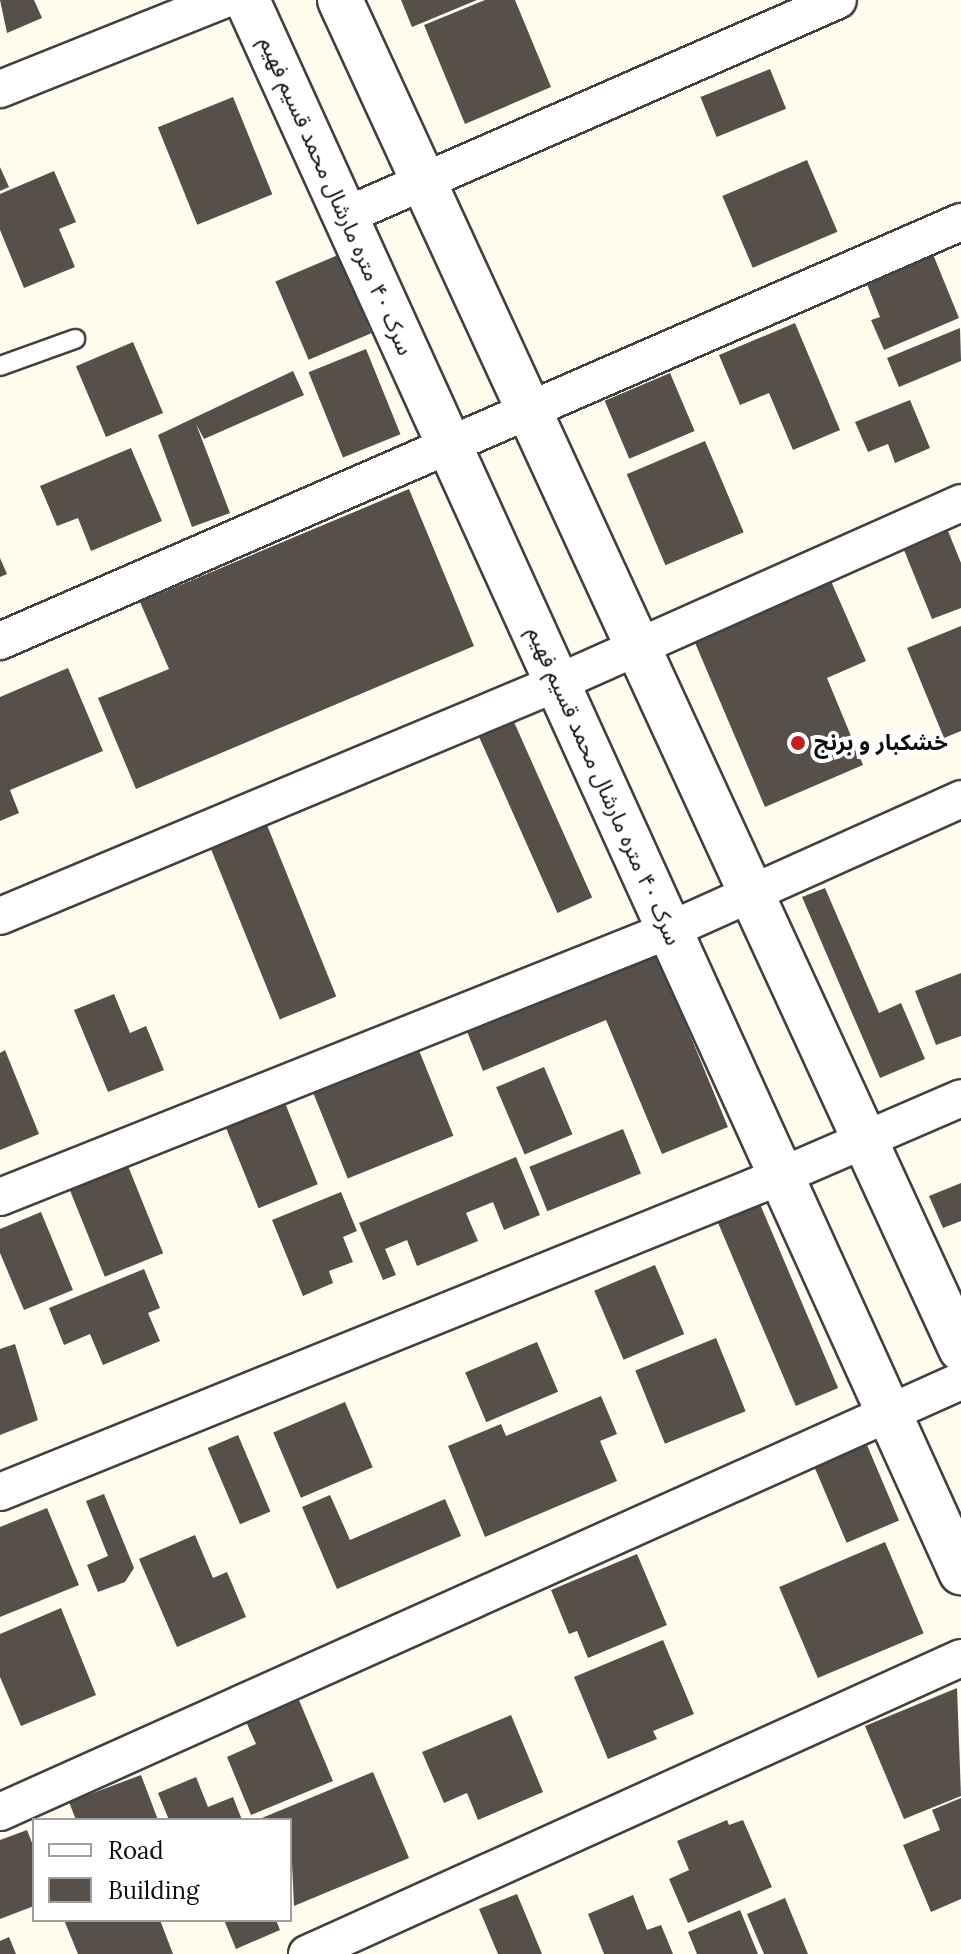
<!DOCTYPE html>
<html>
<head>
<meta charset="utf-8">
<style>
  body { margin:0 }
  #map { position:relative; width:961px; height:1954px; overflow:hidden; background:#fffcee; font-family:Lora,"Noto Sans Arabic",serif }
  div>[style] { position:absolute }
  .building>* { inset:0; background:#574f49; transform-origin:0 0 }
  .roads { filter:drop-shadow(2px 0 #414141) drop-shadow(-2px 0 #414141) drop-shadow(0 2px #414141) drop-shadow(0 -2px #414141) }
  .service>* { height:18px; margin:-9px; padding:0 9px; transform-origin:9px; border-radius:9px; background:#fff }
  .minor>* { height:36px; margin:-18px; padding:0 18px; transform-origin:18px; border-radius:18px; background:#fff }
  .tertiary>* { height:44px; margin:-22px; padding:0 22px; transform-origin:22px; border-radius:22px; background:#fff }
  .dots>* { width:22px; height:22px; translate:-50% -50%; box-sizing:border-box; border:4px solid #fff; border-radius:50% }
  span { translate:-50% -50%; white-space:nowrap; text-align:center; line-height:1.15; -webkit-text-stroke:8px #fff; paint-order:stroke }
  .street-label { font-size:22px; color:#0e0e0e }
  .poi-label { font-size:22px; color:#0e0e0e; font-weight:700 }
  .left { translate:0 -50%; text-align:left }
  .legend { position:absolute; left:32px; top:1818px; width:260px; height:104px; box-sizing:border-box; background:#fff; border:2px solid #9f9f9f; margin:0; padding:10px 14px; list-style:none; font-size:24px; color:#0e0e0e }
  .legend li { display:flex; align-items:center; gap:16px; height:40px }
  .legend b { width:40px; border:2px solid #9f9f9f }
</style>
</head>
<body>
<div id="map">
  <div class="building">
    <div style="clip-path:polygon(0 0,34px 0,42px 18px,7px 33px)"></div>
    <div style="clip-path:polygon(401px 0,477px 0,412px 27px)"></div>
    <div style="clip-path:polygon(485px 0,515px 0,551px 87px,465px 124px,424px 25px)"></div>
    <div style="left:770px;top:69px;width:43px;height:75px;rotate:68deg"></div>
    <div style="left:233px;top:97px;width:105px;height:81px;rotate:68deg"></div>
    <div style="left:807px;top:160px;width:78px;height:92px;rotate:67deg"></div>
    <div style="clip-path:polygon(0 167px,9px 187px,0 191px)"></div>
    <div style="clip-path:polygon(54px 171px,76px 222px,59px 229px,75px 267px,24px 288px,0 230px,0 194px)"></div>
    <div style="clip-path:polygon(928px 242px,959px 318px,884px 350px,871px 320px,880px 317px,861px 269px)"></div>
    <div style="left:338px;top:255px;width:85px;height:68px;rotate:67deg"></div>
    <div style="clip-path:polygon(795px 323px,840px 430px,793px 450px,769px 393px,740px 405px,719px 355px)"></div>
    <div style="clip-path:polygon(960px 328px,961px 361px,899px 387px,887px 358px)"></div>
    <div style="left:133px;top:342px;width:77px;height:62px;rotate:67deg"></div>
    <div style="left:366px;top:349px;width:92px;height:62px;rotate:68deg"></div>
    <div style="clip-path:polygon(293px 371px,304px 395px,204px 439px,196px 424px,230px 513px,192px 527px,158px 435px)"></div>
    <div style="left:670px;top:373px;width:63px;height:71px;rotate:67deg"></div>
    <div style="clip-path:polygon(910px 400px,930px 448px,895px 463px,888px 444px,868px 452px,855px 422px)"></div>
    <div style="left:705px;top:441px;width:99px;height:85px;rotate:67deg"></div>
    <div style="clip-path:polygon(131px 448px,162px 521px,91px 551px,78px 518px,57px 526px,40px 486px)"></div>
    <div style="clip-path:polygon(409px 489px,474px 646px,136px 789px,98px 698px,169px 669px,140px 602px)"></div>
    <div style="clip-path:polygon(948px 531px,961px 563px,961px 608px,932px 619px,904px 550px)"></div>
    <div style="clip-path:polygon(0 558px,7px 574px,0 577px)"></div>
    <div style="clip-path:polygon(827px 572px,866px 661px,827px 678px,863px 765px,765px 807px,690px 631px)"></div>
    <div style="clip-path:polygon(961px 626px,961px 731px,944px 738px,907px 648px)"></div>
    <div style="clip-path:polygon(68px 668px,103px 751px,10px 790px,19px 813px,0 821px,0 697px)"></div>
    <div style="left:510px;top:713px;width:202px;height:38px;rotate:66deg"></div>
    <div style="left:267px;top:825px;width:185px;height:61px;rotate:68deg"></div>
    <div style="clip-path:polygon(825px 888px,879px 1013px,901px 1003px,925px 1059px,880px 1078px,802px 897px)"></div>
    <div style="clip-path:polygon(655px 950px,728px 1127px,662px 1154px,606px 1020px,483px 1071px,466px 1029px)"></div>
    <div style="clip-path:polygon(961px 973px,961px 1036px,936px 1045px,915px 991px)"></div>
    <div style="clip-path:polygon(114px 994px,130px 1033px,146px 1026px,164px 1070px,108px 1092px,74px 1010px)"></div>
    <div style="left:416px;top:1043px;width:100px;height:114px;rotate:68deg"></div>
    <div style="clip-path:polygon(5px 1050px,39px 1134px,0 1150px,0 1053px)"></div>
    <div style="left:544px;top:1067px;width:73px;height:52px;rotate:67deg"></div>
    <div style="left:283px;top:1098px;width:93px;height:64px;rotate:68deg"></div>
    <div style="left:623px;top:1129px;width:48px;height:101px;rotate:68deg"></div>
    <div style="clip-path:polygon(516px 1157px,540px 1215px,504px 1230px,493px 1202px,466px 1213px,478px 1241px,417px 1266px,407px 1240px,385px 1249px,396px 1275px,383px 1280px,359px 1223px)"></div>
    <div style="left:128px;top:1166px;width:94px;height:63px;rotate:68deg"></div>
    <div style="clip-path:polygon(961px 1183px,961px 1221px,943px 1228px,929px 1196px)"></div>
    <div style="clip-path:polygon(341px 1192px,357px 1231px,343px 1237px,353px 1262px,329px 1271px,333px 1283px,303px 1296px,272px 1220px)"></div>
    <div style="left:760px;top:1204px;width:200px;height:46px;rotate:67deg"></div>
    <div style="clip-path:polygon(41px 1212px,73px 1290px,24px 1310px,0 1253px,0 1229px)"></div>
    <div style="left:655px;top:1265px;width:75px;height:66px;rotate:67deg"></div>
    <div style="clip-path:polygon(144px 1269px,160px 1308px,148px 1313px,160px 1341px,103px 1365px,90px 1334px,64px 1345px,49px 1308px)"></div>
    <div style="left:716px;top:1338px;width:79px;height:87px;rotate:68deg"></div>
    <div style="left:537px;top:1342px;width:54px;height:78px;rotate:67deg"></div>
    <div style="clip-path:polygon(15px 1344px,38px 1420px,0 1435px,0 1349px)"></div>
    <div style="clip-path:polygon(601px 1396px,617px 1434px,600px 1441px,617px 1481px,485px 1537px,448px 1446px,501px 1424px,506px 1436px)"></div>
    <div style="left:345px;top:1402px;width:71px;height:78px;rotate:67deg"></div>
    <div style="left:238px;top:1435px;width:83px;height:33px;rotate:67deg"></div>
    <div style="left:867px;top:1445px;width:82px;height:57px;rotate:67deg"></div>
    <div style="clip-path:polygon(104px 1494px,134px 1568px,125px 1582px,98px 1592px,87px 1565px,108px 1556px,86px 1501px)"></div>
    <div style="clip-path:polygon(330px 1495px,350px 1540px,445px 1499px,461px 1536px,337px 1589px,302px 1507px)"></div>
    <div style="clip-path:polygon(47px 1508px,79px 1585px,0 1617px,0 1527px)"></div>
    <div style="clip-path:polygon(195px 1535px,213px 1578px,227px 1572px,246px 1617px,177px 1647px,139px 1559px)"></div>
    <div style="left:885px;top:1542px;width:99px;height:115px;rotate:67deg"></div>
    <div style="clip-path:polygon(637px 1554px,667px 1625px,588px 1658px,577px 1631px,569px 1634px,551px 1590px)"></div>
    <div style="clip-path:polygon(61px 1608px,96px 1695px,21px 1726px,0 1677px,0 1634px)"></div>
    <div style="clip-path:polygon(663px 1640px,694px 1714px,653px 1731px,657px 1739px,608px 1759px,574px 1677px)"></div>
    <div style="clip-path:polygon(957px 1688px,961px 1796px,904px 1819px,865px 1726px)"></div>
    <div style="clip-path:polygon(296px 1693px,333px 1781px,251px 1815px,227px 1757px,256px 1744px,243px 1715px)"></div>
    <div style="clip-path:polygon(511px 1715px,543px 1792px,478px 1820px,467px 1793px,444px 1803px,422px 1752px)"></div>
    <div style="clip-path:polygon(373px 1772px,409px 1858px,294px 1906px,290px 1820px,257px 1820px)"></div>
    <div style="clip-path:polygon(141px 1775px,158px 1820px,76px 1820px,69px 1802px)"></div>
    <div style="clip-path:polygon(196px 1777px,208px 1807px,233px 1797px,242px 1820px,169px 1820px,158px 1793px)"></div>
    <div style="clip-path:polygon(961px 1798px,961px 1899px,931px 1912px,903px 1845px,940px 1830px,932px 1810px)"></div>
    <div style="clip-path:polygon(727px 1820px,729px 1825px,743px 1820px,772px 1887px,688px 1923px,669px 1879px,689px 1870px,677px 1841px)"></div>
    <div style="clip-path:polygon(27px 1830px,34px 1848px,34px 1906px,0 1919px,0 1840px)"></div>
    <div style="clip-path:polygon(517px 1894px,542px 1954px,498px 1954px,479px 1909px)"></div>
    <div style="clip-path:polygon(633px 1895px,647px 1930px,661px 1925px,673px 1954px,604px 1954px,588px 1914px)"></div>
    <div style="clip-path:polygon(785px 1898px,808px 1954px,764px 1954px,747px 1914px)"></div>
    <div style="clip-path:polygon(740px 1910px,758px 1954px,697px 1954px,688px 1932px)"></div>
    <div style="clip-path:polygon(64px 1920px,160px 1920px,173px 1954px,78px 1954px)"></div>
    <div style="clip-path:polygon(224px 1920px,276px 1920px,280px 1930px,236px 1949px)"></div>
    <div style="clip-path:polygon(9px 1937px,16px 1954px,0 1954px,0 1941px)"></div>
  </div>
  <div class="roads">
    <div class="service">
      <div style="left:0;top:366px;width:80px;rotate:-19.8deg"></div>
    </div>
    <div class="minor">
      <div style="left:0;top:89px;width:240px;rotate:-21.8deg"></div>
      <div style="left:345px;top:216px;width:538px;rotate:-23.66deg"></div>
      <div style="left:0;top:641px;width:1048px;rotate:-23.56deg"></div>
      <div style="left:0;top:916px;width:604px;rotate:-22.7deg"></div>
      <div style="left:557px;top:683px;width:442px;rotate:-24deg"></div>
      <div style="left:0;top:1197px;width:721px;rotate:-21.73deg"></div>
      <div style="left:670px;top:930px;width:319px;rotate:-24.2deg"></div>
      <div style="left:0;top:1492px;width:843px;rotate:-22.03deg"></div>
      <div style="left:781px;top:1176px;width:196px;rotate:-23.4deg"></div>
      <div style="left:0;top:1812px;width:1053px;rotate:-24.16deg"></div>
      <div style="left:307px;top:1954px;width:718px;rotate:-24.35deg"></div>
    </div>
    <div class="tertiary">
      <div style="left:247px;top:0;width:1727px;rotate:65.57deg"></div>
      <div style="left:340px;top:0;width:1485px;rotate:65.28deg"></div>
    </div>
  </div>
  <div class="dots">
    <div style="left:798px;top:743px;background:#c32021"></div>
  </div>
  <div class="street-label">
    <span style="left:336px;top:196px;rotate:66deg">سرک ۴۰ متره مارشال محمد قسیم فهیم</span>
    <span style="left:604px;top:786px;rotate:66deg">سرک ۴۰ متره مارشال محمد قسیم فهیم</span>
  </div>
  <div class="poi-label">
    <span class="left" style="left:814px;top:743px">خشکبار و برنج</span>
  </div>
  <ul class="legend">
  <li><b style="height:10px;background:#fff"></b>Road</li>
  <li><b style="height:22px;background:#574f49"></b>Building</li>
  </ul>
</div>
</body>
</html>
